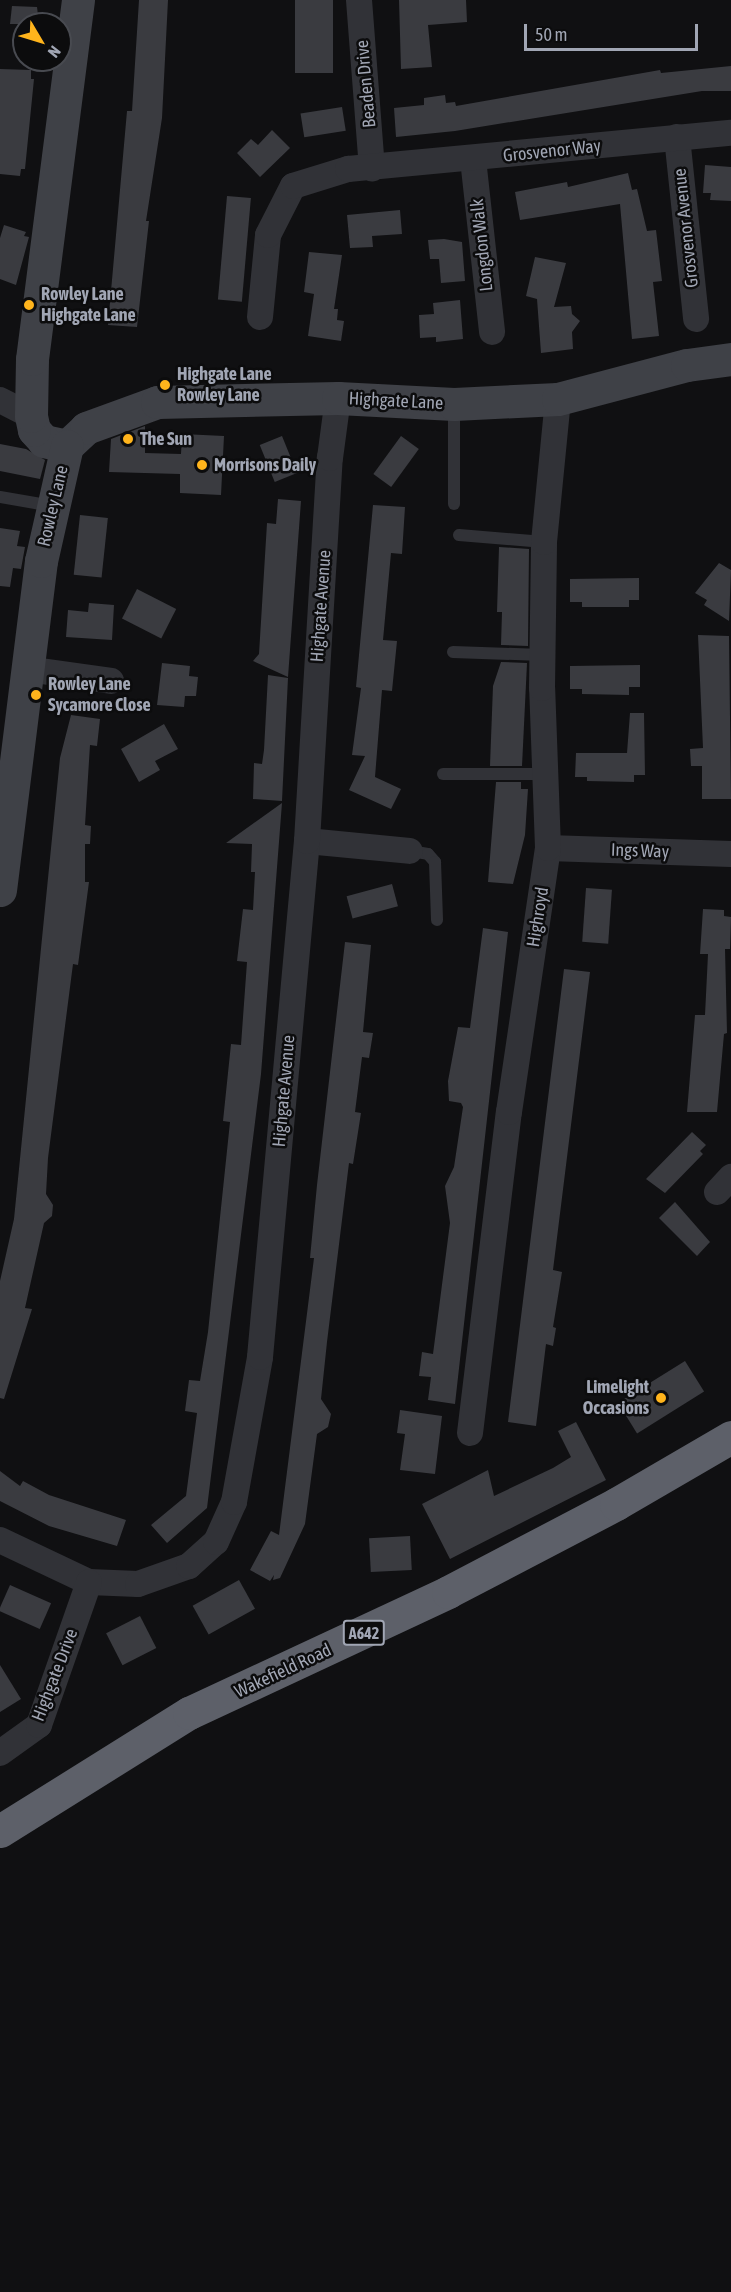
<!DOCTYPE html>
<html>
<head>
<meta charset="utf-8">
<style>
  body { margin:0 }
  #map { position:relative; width:731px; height:2292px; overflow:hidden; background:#101012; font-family:"Asap Condensed",sans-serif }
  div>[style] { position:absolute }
  .building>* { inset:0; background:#3a3b40; transform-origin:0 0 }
  .lane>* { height:12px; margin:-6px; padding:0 6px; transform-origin:6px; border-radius:6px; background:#313237 }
  .street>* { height:26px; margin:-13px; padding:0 13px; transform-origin:13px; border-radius:13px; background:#313237 }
  .secondary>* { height:33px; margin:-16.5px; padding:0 16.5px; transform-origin:16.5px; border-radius:16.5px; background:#3f4147 }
  .highway>* { height:33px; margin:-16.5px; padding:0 16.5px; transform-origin:16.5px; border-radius:16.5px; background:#5d6069 }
  .dots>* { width:16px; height:16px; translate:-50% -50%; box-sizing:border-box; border:3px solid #0c0c0d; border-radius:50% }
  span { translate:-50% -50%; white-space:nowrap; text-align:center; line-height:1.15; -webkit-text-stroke:5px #0c0c0d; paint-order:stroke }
  .shield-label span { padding:2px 4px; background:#0c0c0d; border:2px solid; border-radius:4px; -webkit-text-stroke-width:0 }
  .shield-label { font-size:16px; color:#a1a6b4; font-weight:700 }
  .street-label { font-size:18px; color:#a1a6b4 }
  .poi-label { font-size:18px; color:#a1a6b4; font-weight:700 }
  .left { translate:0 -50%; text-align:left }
  .right { translate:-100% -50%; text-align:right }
  .north { position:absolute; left:12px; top:12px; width:60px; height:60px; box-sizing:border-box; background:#0c0c0d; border:2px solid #484a50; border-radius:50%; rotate:128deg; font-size:16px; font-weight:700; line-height:24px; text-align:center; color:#a1a6b4 }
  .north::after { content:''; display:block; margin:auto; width:21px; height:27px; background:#ffb41c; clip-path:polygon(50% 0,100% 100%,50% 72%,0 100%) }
  .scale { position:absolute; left:524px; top:24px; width:174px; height:27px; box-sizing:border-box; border:3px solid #a1a6b4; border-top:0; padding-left:8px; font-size:18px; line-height:21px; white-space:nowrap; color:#a1a6b4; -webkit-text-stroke:4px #0c0c0d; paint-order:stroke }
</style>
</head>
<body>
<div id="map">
  <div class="building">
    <div style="clip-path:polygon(139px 0,168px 0,162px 118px,146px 221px,149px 221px,137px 327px,108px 325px,127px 111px,132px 111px)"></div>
    <div style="left:295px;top:0;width:38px;height:73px"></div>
    <div style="clip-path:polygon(399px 0,466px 0,467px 22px,428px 25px,432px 67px,401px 69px)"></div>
    <div style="clip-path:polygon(12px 6px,37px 7px,39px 24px,10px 24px)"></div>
    <div style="clip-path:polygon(731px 66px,731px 91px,702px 91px,455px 131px,396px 137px,394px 108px,424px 105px,424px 98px,445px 95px,446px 103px,455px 102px,456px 106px,660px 70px,661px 73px)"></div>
    <div style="clip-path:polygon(0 69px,31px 70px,31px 79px,34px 79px,25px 169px,21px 169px,20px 176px,0 174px)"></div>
    <div style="left:342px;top:107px;width:24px;height:42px;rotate:81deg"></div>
    <div style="clip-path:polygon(272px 130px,290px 148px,260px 177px,237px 153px,251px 139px,258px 145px)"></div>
    <div style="clip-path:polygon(705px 165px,731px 167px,731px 201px,710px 200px,711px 193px,703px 193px)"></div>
    <div style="clip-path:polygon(628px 173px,632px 190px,637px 189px,647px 231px,656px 230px,662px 281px,653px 282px,659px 336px,632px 339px,620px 204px,520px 220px,515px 192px,567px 182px,568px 187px)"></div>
    <div style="left:227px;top:196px;width:24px;height:104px;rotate:5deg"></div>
    <div style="clip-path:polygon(400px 210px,402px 234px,372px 236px,373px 247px,350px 248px,347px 215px)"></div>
    <div style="clip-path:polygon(4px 225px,26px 232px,24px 236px,29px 237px,16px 285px,0 279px,0 238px)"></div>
    <div style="clip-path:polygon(444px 239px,462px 242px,465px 281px,441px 283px,439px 259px,430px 259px,428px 240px)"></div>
    <div style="clip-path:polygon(309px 252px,342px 255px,334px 309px,338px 309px,337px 320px,344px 321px,341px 341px,308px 336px,314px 294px,304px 292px)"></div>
    <div style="clip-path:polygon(535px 257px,566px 263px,554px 307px,571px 306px,572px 314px,580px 321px,572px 332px,573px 349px,541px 353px,537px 299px,526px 296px)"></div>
    <div style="clip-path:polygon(460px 300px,463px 339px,436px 342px,436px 337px,420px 338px,419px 315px,434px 314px,433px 303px)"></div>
    <div style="clip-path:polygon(145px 426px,145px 453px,181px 454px,182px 434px,224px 436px,221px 495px,180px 493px,180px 474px,109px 472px,111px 439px)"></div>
    <div style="left:282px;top:436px;width:40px;height:24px;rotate:68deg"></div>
    <div style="left:401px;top:436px;width:22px;height:47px;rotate:36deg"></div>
    <div style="clip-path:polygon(0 444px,26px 449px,45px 460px,40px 479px,0 471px)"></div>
    <div style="clip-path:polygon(278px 499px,301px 501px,288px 677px,253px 661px,259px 654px,267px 523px,276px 524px)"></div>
    <div style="clip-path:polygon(373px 505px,405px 507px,402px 554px,391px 553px,383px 640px,397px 641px,392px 691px,382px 690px,375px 777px,401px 789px,391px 809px,349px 790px,365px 756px,352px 755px,361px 688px,356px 687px)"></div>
    <div style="left:80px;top:515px;width:28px;height:60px;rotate:6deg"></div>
    <div style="clip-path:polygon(0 528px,20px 531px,17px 546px,25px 547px,21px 569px,13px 568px,10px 587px,0 586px)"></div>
    <div style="clip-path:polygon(499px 547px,529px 549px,528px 646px,501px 645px,502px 612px,497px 612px)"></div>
    <div style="clip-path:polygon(719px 563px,731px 570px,729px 621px,704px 605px,707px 600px,695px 593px)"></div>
    <div style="clip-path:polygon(639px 578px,639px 600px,629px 600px,629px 607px,582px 607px,582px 602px,570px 602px,570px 579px)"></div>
    <div style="left:137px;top:589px;width:44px;height:33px;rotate:27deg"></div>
    <div style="clip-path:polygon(89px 603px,114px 605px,112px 640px,66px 637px,68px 610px,88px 612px)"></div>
    <div style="clip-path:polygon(698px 635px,729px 636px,731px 799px,702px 799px,702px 766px,691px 766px,690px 749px,703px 748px)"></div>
    <div style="clip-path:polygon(501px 662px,527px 663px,522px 766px,490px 766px,493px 686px)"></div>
    <div style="clip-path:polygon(162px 663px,190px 666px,189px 676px,198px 677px,196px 696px,185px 696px,184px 707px,157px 705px)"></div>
    <div style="clip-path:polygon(640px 665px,640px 687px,629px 687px,629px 695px,582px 694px,582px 689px,570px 689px,570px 666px)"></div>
    <div style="clip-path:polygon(268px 675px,288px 678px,282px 801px,253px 799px,254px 763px,262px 764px,264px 750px)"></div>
    <div style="clip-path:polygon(630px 713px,644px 713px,645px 775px,634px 775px,634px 782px,587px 781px,587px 777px,575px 777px,576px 753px,627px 753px)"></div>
    <div style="clip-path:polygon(71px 715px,100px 719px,97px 746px,90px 745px,85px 825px,91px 826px,90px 844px,85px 844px,85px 882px,89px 882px,78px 965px,73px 964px,48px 1158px,46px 1194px,53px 1205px,52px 1216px,44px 1223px,25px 1308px,32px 1309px,4px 1399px,0 1398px,0 1281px,14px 1219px,60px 758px)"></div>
    <div style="clip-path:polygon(164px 724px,178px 749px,155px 761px,160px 770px,139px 782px,121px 749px)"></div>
    <div style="clip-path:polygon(496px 782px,521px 782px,521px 789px,528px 789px,525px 835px,513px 884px,488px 882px)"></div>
    <div style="clip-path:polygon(282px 803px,261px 1074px,207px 1508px,167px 1543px,151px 1525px,186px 1496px,197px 1413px,185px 1411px,189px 1380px,200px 1381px,208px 1332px,230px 1122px,223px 1121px,231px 1044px,241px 1045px,247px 962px,237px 961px,243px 909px,253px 910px,255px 872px,251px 872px,252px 844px,226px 843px)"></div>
    <div style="left:392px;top:884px;width:23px;height:47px;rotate:75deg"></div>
    <div style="left:586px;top:888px;width:26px;height:54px;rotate:4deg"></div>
    <div style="clip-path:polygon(703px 909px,724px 910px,724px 916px,731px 917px,730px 949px,725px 949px,727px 1033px,724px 1034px,717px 1112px,687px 1112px,695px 1015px,705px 1015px,708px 954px,700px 954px)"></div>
    <div style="clip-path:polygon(483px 928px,508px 932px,455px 1404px,428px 1400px,431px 1377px,419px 1376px,422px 1352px,433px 1354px,450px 1223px,445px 1186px,454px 1167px,463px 1107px,461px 1103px,449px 1101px,448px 1081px,458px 1027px,470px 1028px)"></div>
    <div style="clip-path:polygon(345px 942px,371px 945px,363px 1032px,373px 1033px,369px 1058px,362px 1057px,355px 1112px,361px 1113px,353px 1164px,349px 1163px,327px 1342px,321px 1399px,331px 1414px,328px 1427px,317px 1434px,305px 1524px,280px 1578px,273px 1580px,274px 1575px,270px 1581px,250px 1570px,271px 1531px,279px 1535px,314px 1258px,310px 1258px,317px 1185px)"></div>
    <div style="clip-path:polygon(564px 969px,590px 972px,553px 1270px,562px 1272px,553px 1327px,556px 1328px,553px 1346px,546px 1344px,536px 1426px,508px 1422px)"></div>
    <div style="clip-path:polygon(692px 1132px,706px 1145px,700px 1151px,703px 1154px,665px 1193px,646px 1179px)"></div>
    <div style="clip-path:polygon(675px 1202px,710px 1242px,697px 1256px,659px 1218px)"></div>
    <div style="left:685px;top:1361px;width:36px;height:79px;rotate:58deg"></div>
    <div style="clip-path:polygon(400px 1410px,442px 1416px,435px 1474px,400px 1470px,405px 1434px,397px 1433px)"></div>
    <div style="clip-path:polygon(576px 1422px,606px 1480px,450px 1559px,422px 1504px,488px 1470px,494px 1496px,553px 1468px,571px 1457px,558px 1431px)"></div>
    <div style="clip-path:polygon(0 1471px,20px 1486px,23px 1481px,49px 1495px,126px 1520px,117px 1546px,49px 1526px,0 1501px)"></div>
    <div style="left:410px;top:1536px;width:34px;height:41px;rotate:87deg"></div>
    <div style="left:239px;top:1580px;width:33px;height:53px;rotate:61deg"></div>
    <div style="left:10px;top:1585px;width:45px;height:28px;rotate:24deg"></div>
    <div style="left:140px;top:1616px;width:36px;height:38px;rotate:63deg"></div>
    <div style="clip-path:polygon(0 1665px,21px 1699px,0 1712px)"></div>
  </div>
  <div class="lane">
    <div style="left:454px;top:405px;width:99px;rotate:90deg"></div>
    <div style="left:0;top:497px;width:53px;rotate:9.8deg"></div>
    <div style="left:459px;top:535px;width:85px;rotate:4.7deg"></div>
    <div style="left:453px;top:652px;width:89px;rotate:1.9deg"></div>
    <div style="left:443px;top:774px;width:104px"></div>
    <div style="left:410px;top:851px;width:18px;rotate:9deg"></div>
    <div style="left:428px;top:854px;width:11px;rotate:49deg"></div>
    <div style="left:435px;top:862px;width:58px;rotate:88deg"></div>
  </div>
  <div class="street">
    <div style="left:359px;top:0;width:169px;rotate:85.6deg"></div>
    <div style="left:677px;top:137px;width:183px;rotate:84deg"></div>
    <div style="left:473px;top:159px;width:174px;rotate:83.7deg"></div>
    <div style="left:260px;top:317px;width:82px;rotate:-84.4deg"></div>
    <div style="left:268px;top:235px;width:55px;rotate:-63deg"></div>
    <div style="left:293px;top:186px;width:58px;rotate:-17.2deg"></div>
    <div style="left:348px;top:169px;width:385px;rotate:-5.4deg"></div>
    <div style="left:0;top:400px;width:35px;rotate:27deg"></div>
    <div style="left:27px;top:669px;width:85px;rotate:8.1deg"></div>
    <div style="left:307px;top:841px;width:103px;rotate:5.5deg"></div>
    <div style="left:548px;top:848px;width:183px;rotate:1.9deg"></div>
    <div style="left:717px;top:1192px;width:21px;rotate:-47deg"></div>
    <div style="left:470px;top:1433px;width:323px;rotate:-83.1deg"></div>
    <div style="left:509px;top:1112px;width:267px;rotate:-81.6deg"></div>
    <div style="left:548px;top:848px;width:160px;rotate:-92.1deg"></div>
    <div style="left:542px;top:688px;width:146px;rotate:-89.2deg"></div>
    <div style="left:544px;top:542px;width:144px;rotate:-84.4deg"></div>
    <div style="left:0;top:1540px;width:98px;rotate:25.3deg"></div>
    <div style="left:89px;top:1582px;width:49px;rotate:2.3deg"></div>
    <div style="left:138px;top:1584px;width:54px;rotate:-19.4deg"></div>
    <div style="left:189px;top:1566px;width:36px;rotate:-42deg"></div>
    <div style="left:216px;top:1542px;width:44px;rotate:-65.8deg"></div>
    <div style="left:234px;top:1502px;width:147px;rotate:-79.8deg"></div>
    <div style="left:260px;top:1357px;width:518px;rotate:-84.8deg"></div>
    <div style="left:307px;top:841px;width:384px;rotate:-86.6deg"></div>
    <div style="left:330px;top:458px;width:61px;rotate:-82.4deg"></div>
    <div style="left:0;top:1753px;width:48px;rotate:-35.7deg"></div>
    <div style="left:39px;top:1725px;width:151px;rotate:-70.7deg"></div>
  </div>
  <div class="secondary">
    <div style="left:67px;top:446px;width:26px;rotate:-43deg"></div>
    <div style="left:86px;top:428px;width:76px;rotate:-20.1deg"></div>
    <div style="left:157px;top:402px;width:181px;rotate:-1.3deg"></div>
    <div style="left:338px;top:398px;width:116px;rotate:3deg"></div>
    <div style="left:454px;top:404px;width:104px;rotate:-2.8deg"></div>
    <div style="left:558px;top:399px;width:133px;rotate:-14.8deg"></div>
    <div style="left:687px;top:365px;width:44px;rotate:-7.8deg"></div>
    <div style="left:67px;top:446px;width:24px;rotate:-168deg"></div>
    <div style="left:44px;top:441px;width:15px;rotate:-132deg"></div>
    <div style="left:34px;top:430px;width:14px;rotate:-102deg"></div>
    <div style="left:31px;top:416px;width:57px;rotate:-89deg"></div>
    <div style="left:32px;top:359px;width:362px;rotate:-82.7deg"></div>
    <div style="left:0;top:890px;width:332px;rotate:-82.9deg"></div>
    <div style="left:41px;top:561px;width:118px;rotate:-77.3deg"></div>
  </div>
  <div class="highway">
    <div style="left:0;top:1831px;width:223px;rotate:-32deg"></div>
    <div style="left:189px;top:1713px;width:286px;rotate:-25deg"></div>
    <div style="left:448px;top:1592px;width:190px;rotate:-27.6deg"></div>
    <div style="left:616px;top:1504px;width:133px;rotate:-30.2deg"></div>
  </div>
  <div class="dots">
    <div style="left:29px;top:305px;background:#ffb41c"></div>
    <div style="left:165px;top:385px;background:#ffb41c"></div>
    <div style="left:128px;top:439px;background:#ffb41c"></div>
    <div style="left:202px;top:465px;background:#ffb41c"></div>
    <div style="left:36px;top:695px;background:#ffb41c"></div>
    <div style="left:661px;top:1398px;background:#ffb41c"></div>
  </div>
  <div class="shield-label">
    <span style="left:364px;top:1633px">A642</span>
  </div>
  <div class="street-label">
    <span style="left:366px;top:84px;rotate:-95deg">Beaden Drive</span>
    <span style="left:552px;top:151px;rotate:-6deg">Grosvenor Way</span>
    <span style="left:686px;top:228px;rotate:-96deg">Grosvenor Avenue</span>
    <span style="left:482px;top:245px;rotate:-96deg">Longdon Walk</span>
    <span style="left:396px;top:401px;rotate:3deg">Highgate Lane</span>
    <span style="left:53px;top:506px;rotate:-77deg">Rowley Lane</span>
    <span style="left:321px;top:606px;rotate:-86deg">Highgate Avenue</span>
    <span style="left:640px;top:851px;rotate:2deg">Ings Way</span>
    <span style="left:538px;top:917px;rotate:-81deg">Highroyd</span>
    <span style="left:284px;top:1091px;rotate:-85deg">Highgate Avenue</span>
    <span style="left:283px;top:1671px;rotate:-25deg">Wakefield Road</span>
    <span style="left:55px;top:1675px;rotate:-69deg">Highgate Drive</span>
  </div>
  <div class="poi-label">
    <span class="left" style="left:41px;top:305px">Rowley Lane<br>Highgate Lane</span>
    <span class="left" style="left:177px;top:385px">Highgate Lane<br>Rowley Lane</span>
    <span class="left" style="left:140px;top:439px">The Sun</span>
    <span class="left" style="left:214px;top:465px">Morrisons Daily</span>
    <span class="left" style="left:48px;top:695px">Rowley Lane<br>Sycamore Close</span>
    <span class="right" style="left:649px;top:1398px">Limelight<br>Occasions</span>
  </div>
  <div class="north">N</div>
  <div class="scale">50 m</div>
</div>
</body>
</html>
